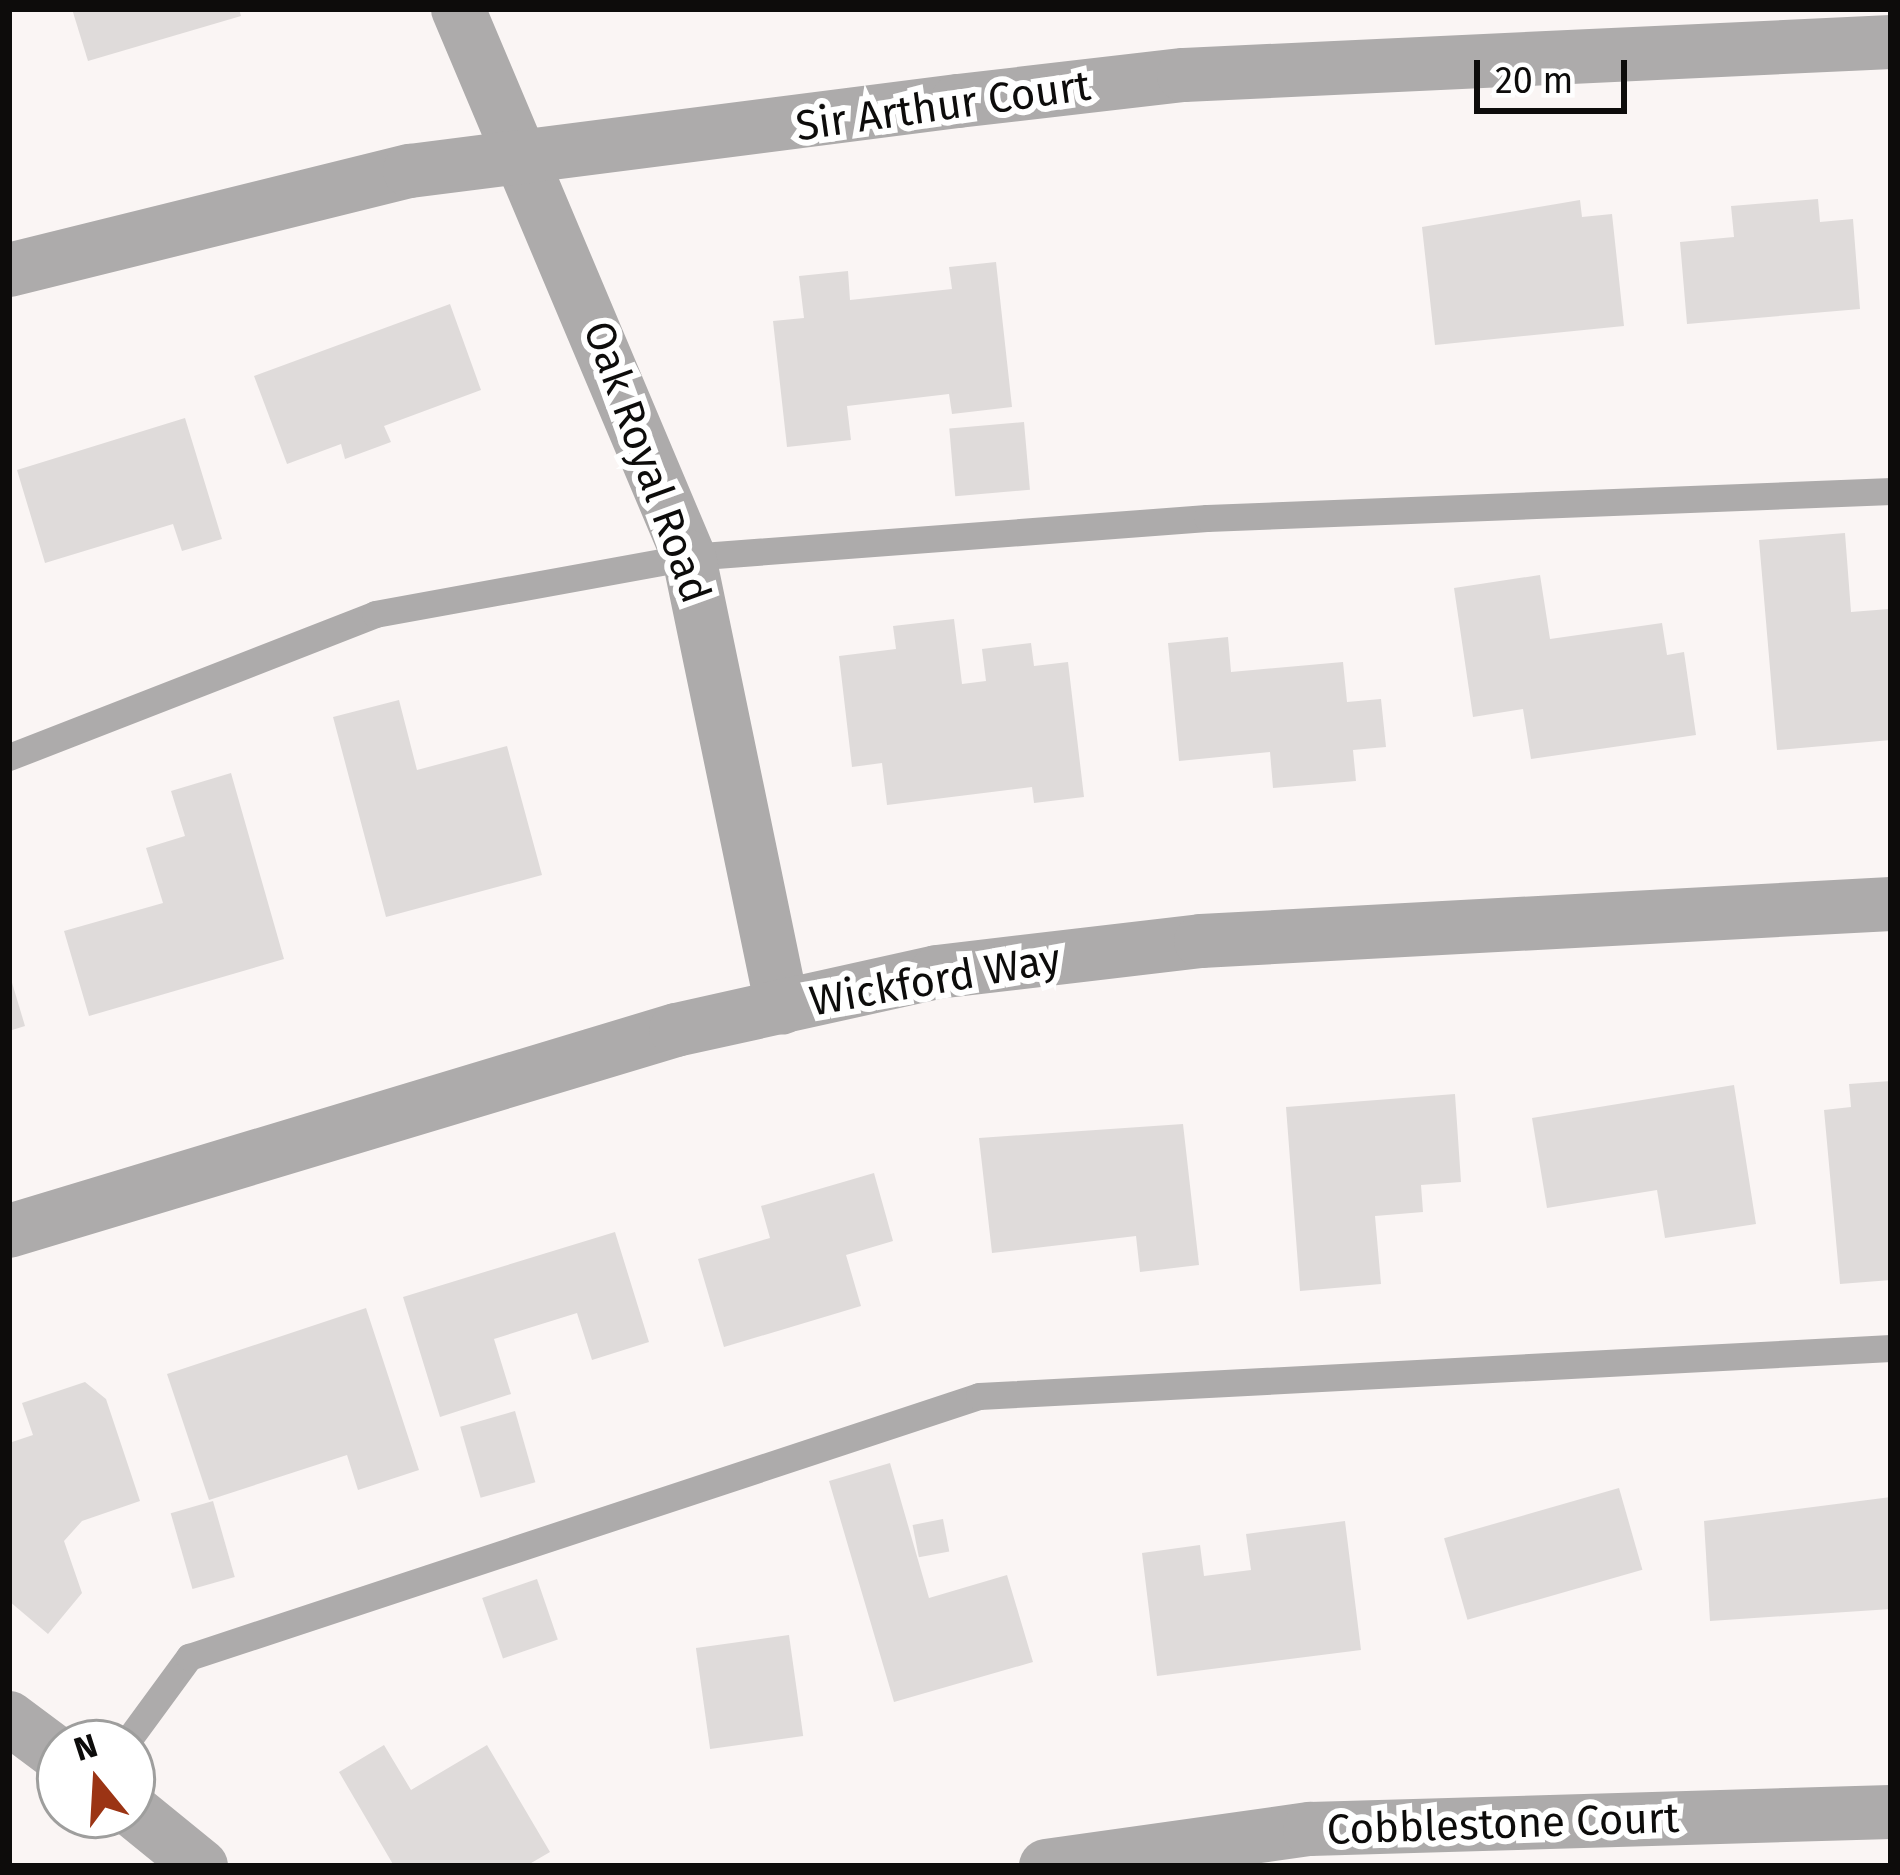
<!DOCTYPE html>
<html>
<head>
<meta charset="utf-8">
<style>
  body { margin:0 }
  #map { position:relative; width:1900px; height:1875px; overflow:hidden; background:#faf5f4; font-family:"Fira Sans",sans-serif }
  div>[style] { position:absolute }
  .building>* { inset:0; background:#dfdbda; transform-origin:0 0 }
  .service>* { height:27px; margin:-13.5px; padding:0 13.5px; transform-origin:13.5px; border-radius:13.5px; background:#adabab }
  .minor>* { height:54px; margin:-27px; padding:0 27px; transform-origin:27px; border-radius:27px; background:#adabab }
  span { translate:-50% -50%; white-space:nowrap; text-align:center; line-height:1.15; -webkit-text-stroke:12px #fff; paint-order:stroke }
  .street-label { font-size:42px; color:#0d0c0b }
  .frame { position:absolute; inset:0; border:12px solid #0d0c0b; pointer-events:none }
  .north { position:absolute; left:36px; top:1719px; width:120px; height:120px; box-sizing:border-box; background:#fff; border:3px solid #9e9e9d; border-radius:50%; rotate:342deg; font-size:33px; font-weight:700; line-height:48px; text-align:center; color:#0d0c0b }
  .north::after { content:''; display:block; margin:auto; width:42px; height:54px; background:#9b3414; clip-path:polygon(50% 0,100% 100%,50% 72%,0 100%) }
  .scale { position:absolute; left:1474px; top:60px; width:153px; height:54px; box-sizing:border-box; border:6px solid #0d0c0b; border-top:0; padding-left:15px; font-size:36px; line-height:42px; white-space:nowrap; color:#0d0c0b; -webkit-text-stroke:9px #fff; paint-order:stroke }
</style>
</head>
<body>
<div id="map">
  <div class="building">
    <div style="clip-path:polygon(72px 9px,239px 9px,241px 16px,88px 61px)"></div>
    <div style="clip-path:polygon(1818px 199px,1820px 222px,1853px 219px,1860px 309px,1687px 324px,1680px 242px,1734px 237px,1731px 206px)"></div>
    <div style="clip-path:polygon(1580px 200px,1582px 217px,1612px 214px,1624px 326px,1435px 345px,1422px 227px)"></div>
    <div style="clip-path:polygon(996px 262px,1012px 407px,952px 414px,949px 394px,847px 406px,851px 440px,787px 447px,773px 321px,804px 318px,799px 276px,848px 271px,850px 300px,952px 289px,949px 267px)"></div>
    <div style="clip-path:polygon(450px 304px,481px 390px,384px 426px,391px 442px,345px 459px,341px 444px,287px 464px,254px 376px)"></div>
    <div style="clip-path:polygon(185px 418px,222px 539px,182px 551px,173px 524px,45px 563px,17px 470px)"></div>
    <div style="left:1024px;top:422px;width:68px;height:75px;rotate:85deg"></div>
    <div style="clip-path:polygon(1845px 533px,1851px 612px,1889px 609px,1891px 740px,1777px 750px,1759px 540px)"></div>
    <div style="clip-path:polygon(1540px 575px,1550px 639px,1662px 623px,1667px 655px,1684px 652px,1696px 735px,1531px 759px,1523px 709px,1473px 717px,1454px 588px)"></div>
    <div style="clip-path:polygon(954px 619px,962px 684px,986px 681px,982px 649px,1031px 643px,1034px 666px,1068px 662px,1084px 797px,1034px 803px,1032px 787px,887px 805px,882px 763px,852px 767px,839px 656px,896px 649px,893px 626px)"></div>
    <div style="clip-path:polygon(1228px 637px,1231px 672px,1343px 662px,1347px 702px,1381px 699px,1386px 747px,1353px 750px,1356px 781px,1273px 788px,1270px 752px,1179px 761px,1168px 643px)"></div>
    <div style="clip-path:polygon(399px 700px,417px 770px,507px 746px,542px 875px,386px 917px,333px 717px)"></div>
    <div style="clip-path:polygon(231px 773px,284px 959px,89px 1016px,64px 931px,163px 903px,146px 848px,185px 836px,171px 791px)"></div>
    <div style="clip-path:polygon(10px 976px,25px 1026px,9px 1031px,9px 977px)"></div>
    <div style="clip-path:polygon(1891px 1081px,1891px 1280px,1840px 1284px,1824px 1110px,1851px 1107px,1849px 1084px)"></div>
    <div style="clip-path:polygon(1734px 1085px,1756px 1224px,1665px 1238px,1657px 1190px,1547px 1208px,1532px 1118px)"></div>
    <div style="clip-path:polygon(1455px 1094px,1461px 1182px,1421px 1185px,1423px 1212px,1375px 1216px,1381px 1284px,1300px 1291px,1286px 1107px)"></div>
    <div style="clip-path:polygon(1183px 1124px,1199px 1265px,1140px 1272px,1136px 1236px,992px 1253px,979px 1138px)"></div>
    <div style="clip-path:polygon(874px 1173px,893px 1241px,846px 1255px,861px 1306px,724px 1347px,698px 1259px,770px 1238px,761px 1206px)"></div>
    <div style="clip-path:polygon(615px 1232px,649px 1342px,592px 1360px,577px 1313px,494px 1339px,511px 1394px,440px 1417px,403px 1297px)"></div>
    <div style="clip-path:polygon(366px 1308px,419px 1470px,358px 1490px,347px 1455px,209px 1500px,167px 1374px)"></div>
    <div style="clip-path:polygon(85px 1382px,106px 1399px,140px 1501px,82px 1521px,64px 1541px,82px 1593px,48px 1634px,9px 1601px,9px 1443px,33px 1435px,22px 1403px)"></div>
    <div style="left:515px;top:1411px;width:74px;height:57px;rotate:74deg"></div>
    <div style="clip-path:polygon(890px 1463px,929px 1598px,1007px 1575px,1033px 1662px,894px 1702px,829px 1481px)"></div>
    <div style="left:1619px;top:1488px;width:85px;height:182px;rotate:74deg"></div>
    <div style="clip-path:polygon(1891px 1497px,1891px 1609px,1710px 1621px,1704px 1521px)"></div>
    <div style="left:213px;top:1501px;width:79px;height:44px;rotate:74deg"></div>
    <div style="left:943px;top:1519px;width:33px;height:31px;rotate:79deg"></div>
    <div style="clip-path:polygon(1345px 1521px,1361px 1650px,1157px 1676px,1142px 1553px,1200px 1545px,1204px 1576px,1251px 1570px,1246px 1534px)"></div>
    <div style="left:537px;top:1579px;width:64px;height:58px;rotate:71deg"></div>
    <div style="left:789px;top:1635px;width:102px;height:94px;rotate:82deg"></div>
    <div style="clip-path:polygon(384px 1745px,411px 1790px,487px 1745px,550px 1852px,526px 1866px,394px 1866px,339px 1772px)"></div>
  </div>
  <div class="service">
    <div style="left:9px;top:757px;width:393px;rotate:-21.3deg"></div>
    <div style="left:375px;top:614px;width:319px;rotate:-10.3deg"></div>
    <div style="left:689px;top:557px;width:519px;rotate:-4.31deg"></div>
    <div style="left:1207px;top:518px;width:685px;rotate:-2.26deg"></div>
    <div style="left:126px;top:1743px;width:107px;rotate:-53.8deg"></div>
    <div style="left:189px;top:1657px;width:832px;rotate:-18.28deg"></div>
    <div style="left:979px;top:1396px;width:913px;rotate:-3.01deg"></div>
  </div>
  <div class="minor">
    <div style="left:458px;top:9px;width:595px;rotate:67.14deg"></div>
    <div style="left:689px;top:557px;width:460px;rotate:78.3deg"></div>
    <div style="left:9px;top:270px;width:413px;rotate:-13.9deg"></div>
    <div style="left:410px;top:171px;width:552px;rotate:-7.28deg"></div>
    <div style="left:958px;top:101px;width:227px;rotate:-6.6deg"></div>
    <div style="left:1184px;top:75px;width:708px;rotate:-2.67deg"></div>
    <div style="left:9px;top:1231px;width:697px;rotate:-16.77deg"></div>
    <div style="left:676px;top:1030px;width:267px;rotate:-12.5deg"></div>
    <div style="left:937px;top:972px;width:266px;rotate:-6.7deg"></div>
    <div style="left:1201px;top:941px;width:691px;rotate:-3.07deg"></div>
    <div style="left:9px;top:1718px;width:64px;rotate:36.7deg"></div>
    <div style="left:132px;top:1810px;width:89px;rotate:39.1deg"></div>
    <div style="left:1046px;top:1866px;width:267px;rotate:-8deg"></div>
    <div style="left:1310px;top:1829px;width:581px;rotate:-1.68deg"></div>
  </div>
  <div class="street-label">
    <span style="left:943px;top:106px;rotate:-8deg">Sir Arthur Court</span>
    <span style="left:647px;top:462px;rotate:70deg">Oak Royal Road</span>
    <span style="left:935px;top:980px;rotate:-10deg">Wickford Way</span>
    <span style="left:1503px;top:1824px;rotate:-2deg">Cobblestone Court</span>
  </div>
  <div class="frame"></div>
  <div class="north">N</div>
  <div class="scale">20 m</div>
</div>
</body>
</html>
